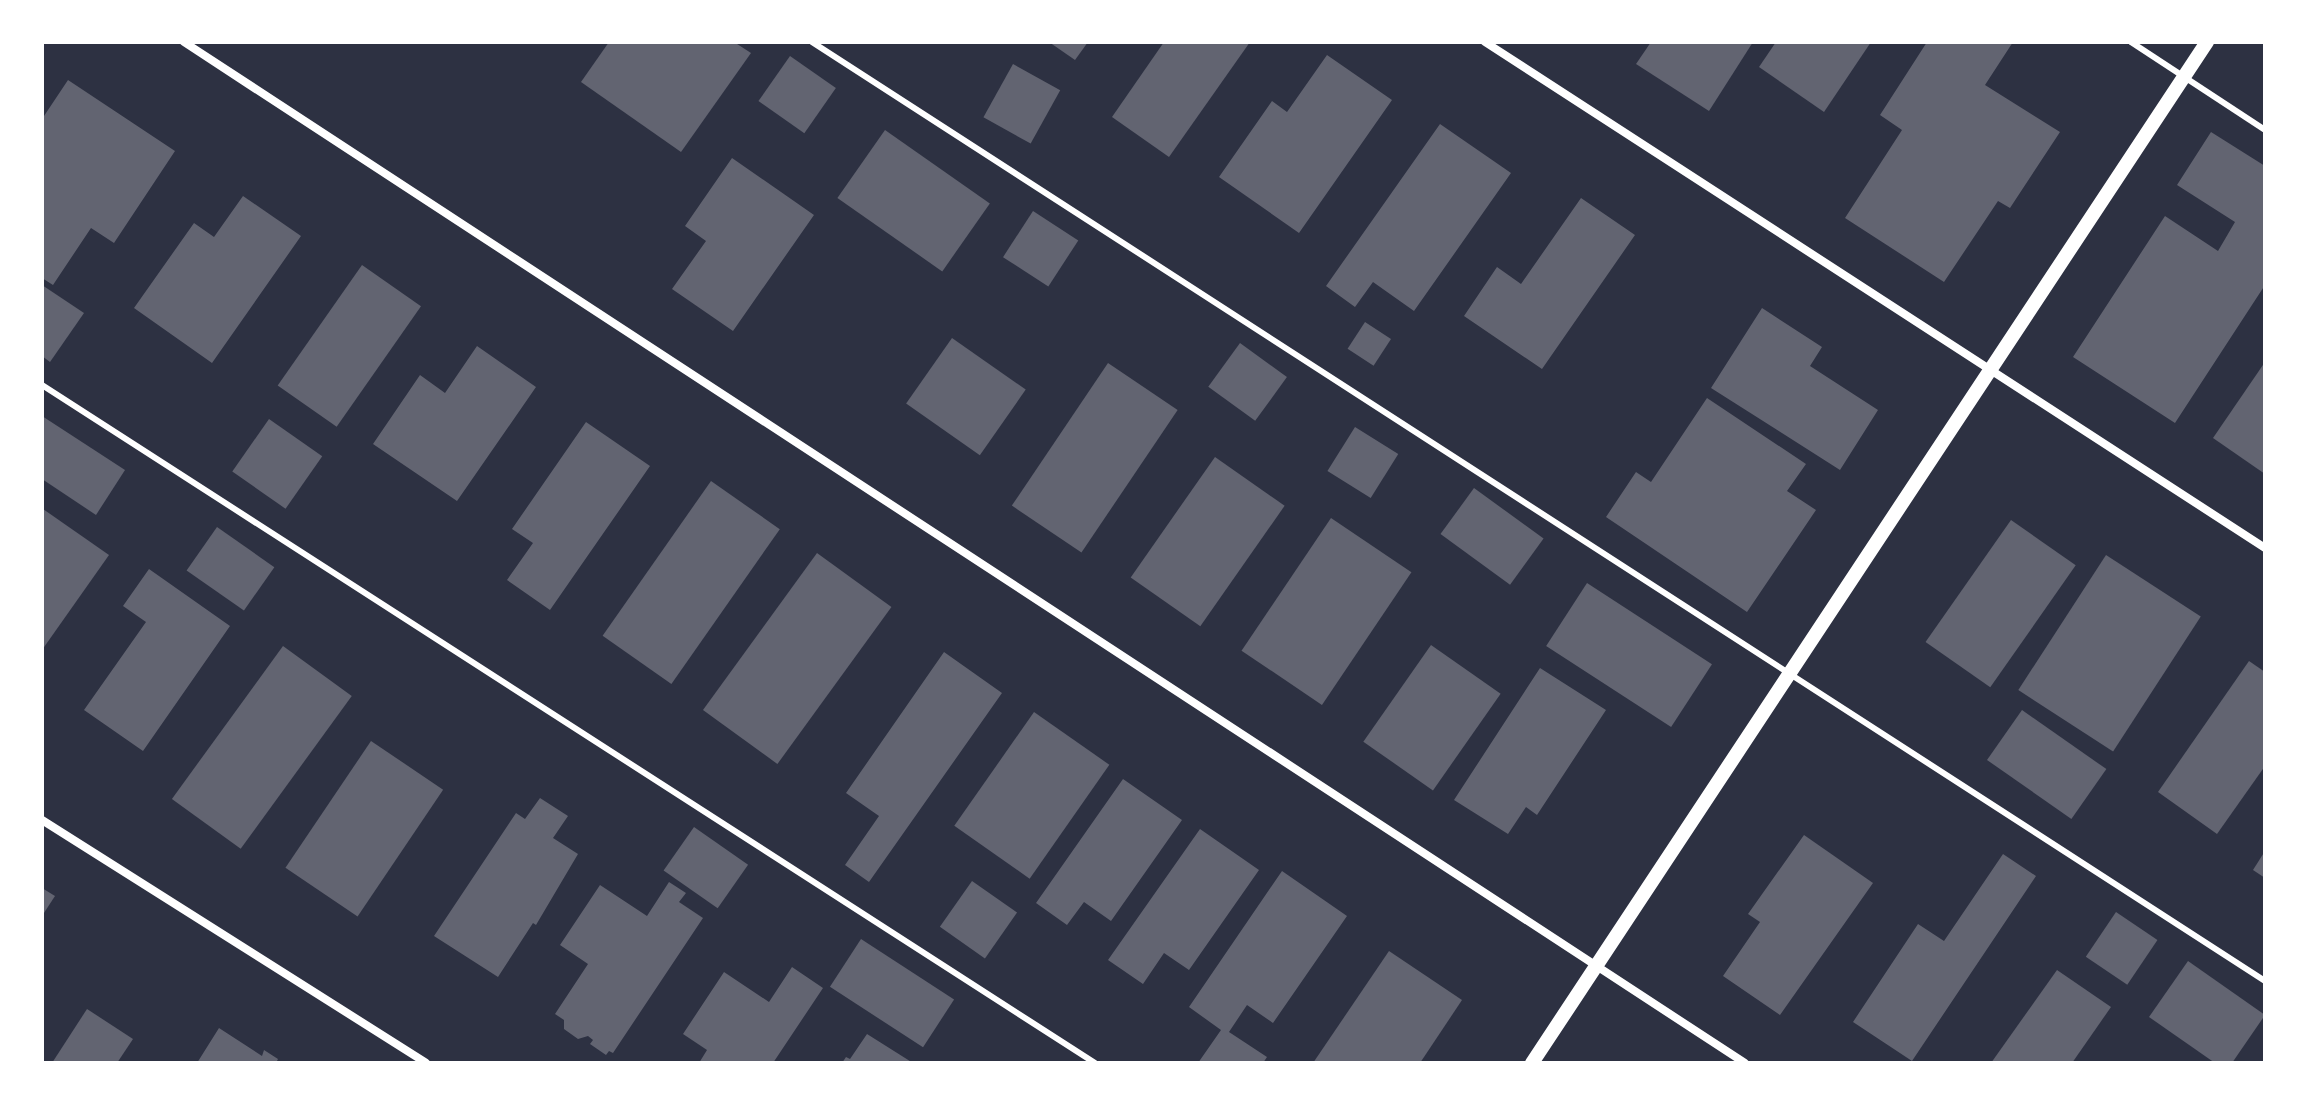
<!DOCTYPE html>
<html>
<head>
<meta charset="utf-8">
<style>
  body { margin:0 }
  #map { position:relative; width:2307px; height:1105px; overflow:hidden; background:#2d3142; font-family:Overpass,sans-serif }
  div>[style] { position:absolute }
  .building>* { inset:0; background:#626471; transform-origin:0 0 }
  .service>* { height:6px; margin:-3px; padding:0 3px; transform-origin:3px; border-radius:3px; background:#fff }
  .minor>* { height:8px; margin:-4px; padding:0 4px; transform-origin:4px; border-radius:4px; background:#fff }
  .tertiary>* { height:14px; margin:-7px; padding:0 7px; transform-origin:7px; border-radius:7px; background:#fff }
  span { translate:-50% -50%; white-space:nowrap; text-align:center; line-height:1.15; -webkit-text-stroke:6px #fff; paint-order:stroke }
  .frame { position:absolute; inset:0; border:44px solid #fff; pointer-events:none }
</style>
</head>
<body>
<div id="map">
  <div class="building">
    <div style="clip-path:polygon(609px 42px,734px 42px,751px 53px,681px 152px,581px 82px)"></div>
    <div style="clip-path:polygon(1049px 42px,1088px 42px,1075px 60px)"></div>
    <div style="clip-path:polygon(1164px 42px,1250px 42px,1169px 157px,1112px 117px)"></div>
    <div style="clip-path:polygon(1651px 42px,1753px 42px,1709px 111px,1636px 64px)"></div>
    <div style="clip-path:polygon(1776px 42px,1871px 42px,1824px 112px,1759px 67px)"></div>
    <div style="clip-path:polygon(1927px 42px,2013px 42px,1985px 85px,2060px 132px,2010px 208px,1998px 201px,1944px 282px,1845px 218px,1902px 130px,1880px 115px)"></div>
    <div style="clip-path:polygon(1327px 55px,1392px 100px,1299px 233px,1219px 177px,1272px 101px,1287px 112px)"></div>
    <div style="left:790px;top:56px;width:56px;height:55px;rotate:35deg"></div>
    <div style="left:1013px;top:64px;width:54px;height:61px;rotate:29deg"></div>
    <div style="clip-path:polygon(68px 80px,175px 151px,114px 243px,91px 228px,53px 285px,42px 278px,42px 119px)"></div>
    <div style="clip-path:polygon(1440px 124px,1511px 173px,1414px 311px,1373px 282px,1355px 307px,1326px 286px)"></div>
    <div style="left:885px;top:130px;width:128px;height:83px;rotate:35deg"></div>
    <div style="clip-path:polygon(2211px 132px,2265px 166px,2265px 285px,2175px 423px,2073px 357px,2165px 216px,2218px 251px,2235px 222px,2177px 185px)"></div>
    <div style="clip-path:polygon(732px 158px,814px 215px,733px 331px,672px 289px,706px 241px,685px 226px)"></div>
    <div style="clip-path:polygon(243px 196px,301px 236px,212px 363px,134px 308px,194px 223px,214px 237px)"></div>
    <div style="clip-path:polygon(1581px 198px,1635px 235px,1542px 369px,1464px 316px,1497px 267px,1521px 284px)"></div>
    <div style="left:1033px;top:211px;width:54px;height:55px;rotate:33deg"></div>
    <div style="left:362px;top:265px;width:72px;height:147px;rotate:35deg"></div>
    <div style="clip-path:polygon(42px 285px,84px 313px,50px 362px,42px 356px)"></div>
    <div style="clip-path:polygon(1762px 308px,1822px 347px,1810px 366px,1878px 410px,1840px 470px,1711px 388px)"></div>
    <div style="left:1365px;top:322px;width:31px;height:32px;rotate:33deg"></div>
    <div style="left:952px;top:338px;width:90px;height:80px;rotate:35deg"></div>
    <div style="left:1240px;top:343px;width:58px;height:54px;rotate:36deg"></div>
    <div style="clip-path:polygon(477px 346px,536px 387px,457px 501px,373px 444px,420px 375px,445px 393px)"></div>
    <div style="clip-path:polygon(2265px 362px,2265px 474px,2213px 438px)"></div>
    <div style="left:1108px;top:363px;width:84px;height:172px;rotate:34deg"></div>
    <div style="clip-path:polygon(1707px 398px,1806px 464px,1787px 491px,1816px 510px,1747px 612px,1606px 517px,1636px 472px,1651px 482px)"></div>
    <div style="clip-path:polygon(42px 416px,125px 470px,96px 515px,42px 479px)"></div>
    <div style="left:269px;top:419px;width:65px;height:64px;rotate:35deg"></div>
    <div style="clip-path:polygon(586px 422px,650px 466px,550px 610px,507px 580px,533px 543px,512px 529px)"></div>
    <div style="left:1355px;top:427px;width:51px;height:52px;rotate:32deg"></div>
    <div style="left:1215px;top:457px;width:85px;height:147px;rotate:35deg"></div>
    <div style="left:711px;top:481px;width:84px;height:189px;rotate:35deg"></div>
    <div style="left:1474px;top:488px;width:86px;height:57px;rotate:36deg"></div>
    <div style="clip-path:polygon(43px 509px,109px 555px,42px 650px,42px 511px)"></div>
    <div style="left:1331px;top:518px;width:97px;height:160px;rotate:34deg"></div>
    <div style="left:2011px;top:520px;width:79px;height:149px;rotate:35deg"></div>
    <div style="left:217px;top:527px;width:70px;height:53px;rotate:35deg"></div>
    <div style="left:817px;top:553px;width:92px;height:194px;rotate:36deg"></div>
    <div style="left:2106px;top:555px;width:113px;height:161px;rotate:33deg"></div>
    <div style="clip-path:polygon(149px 569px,230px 626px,143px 751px,84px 710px,146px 622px,123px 606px)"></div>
    <div style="left:1587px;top:583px;width:149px;height:75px;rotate:33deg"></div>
    <div style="left:1431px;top:645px;width:85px;height:118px;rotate:35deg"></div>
    <div style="left:283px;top:646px;width:85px;height:189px;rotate:36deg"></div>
    <div style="clip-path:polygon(944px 652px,1002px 693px,869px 882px,845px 865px,879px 816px,846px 793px)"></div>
    <div style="clip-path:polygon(2249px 661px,2265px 672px,2265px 766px,2217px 834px,2158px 792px)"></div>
    <div style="clip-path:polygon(1540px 668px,1606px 710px,1537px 815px,1526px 807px,1508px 834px,1454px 800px)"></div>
    <div style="left:2022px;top:710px;width:103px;height:61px;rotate:35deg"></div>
    <div style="left:1034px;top:712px;width:92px;height:139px;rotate:35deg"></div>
    <div style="left:371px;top:741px;width:87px;height:153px;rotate:34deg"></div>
    <div style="clip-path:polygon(1123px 779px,1182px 820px,1111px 921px,1084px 902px,1067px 925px,1036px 903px)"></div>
    <div style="clip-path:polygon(540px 798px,568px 816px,553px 838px,578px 854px,536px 925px,533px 923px,498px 977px,434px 936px,516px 813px,525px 819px)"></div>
    <div style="left:694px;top:827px;width:66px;height:53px;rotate:35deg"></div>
    <div style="clip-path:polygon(1200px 829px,1259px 870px,1189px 970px,1164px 953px,1143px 984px,1108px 960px)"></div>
    <div style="clip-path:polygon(1804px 835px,1873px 883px,1780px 1015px,1723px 976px,1760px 922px,1748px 914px)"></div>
    <div style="clip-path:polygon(2265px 851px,2265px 878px,2253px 870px)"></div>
    <div style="clip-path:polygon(2003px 854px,2036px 876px,1912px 1061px,1853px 1022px,1918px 924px,1944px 941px)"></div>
    <div style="clip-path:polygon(1282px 871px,1347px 916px,1273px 1023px,1247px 1005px,1229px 1032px,1267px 1057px,1263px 1063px,1198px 1063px,1221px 1030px,1189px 1007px)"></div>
    <div style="left:972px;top:881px;width:55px;height:56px;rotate:35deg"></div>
    <div style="clip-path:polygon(669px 882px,686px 893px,679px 902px,703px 918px,613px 1053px,609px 1051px,606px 1055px,590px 1044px,593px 1040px,588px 1036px,578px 1039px,564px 1029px,564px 1020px,555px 1014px,588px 964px,560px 945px,600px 885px,647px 916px)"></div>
    <div style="clip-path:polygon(42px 888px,55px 896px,42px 916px)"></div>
    <div style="left:2116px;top:912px;width:50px;height:54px;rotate:34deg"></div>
    <div style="left:861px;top:939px;width:111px;height:57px;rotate:33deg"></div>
    <div style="clip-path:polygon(1389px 951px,1462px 1000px,1420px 1063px,1313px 1063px)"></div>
    <div style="clip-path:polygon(2188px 961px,2265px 1015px,2232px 1063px,2215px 1063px,2149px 1017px)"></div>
    <div style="clip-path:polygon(792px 967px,823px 988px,773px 1063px,699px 1063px,707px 1050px,683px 1034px,724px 972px,769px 1002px)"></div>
    <div style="clip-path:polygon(2057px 970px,2111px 1007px,2072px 1063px,1991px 1063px)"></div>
    <div style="clip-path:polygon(87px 1009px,133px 1039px,117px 1063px,52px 1063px)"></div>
    <div style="clip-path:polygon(219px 1028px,262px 1056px,264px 1050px,278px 1059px,276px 1063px,197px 1063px)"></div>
    <div style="clip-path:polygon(867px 1034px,913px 1063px,842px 1063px,846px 1057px,850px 1059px)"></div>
  </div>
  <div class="service">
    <div style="left:812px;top:42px;width:1730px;rotate:32.87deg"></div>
    <div style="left:2131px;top:42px;width:160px;rotate:33.3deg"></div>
    <div style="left:42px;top:385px;width:1252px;rotate:32.78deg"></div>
  </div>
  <div class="minor">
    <div style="left:184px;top:42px;width:1865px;rotate:33.19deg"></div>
    <div style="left:1485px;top:42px;width:930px;rotate:32.97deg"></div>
    <div style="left:42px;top:820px;width:454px;rotate:32.3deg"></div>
  </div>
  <div class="tertiary">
    <div style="left:1532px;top:1063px;width:1224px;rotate:-56.53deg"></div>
  </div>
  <div class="frame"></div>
</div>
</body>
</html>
